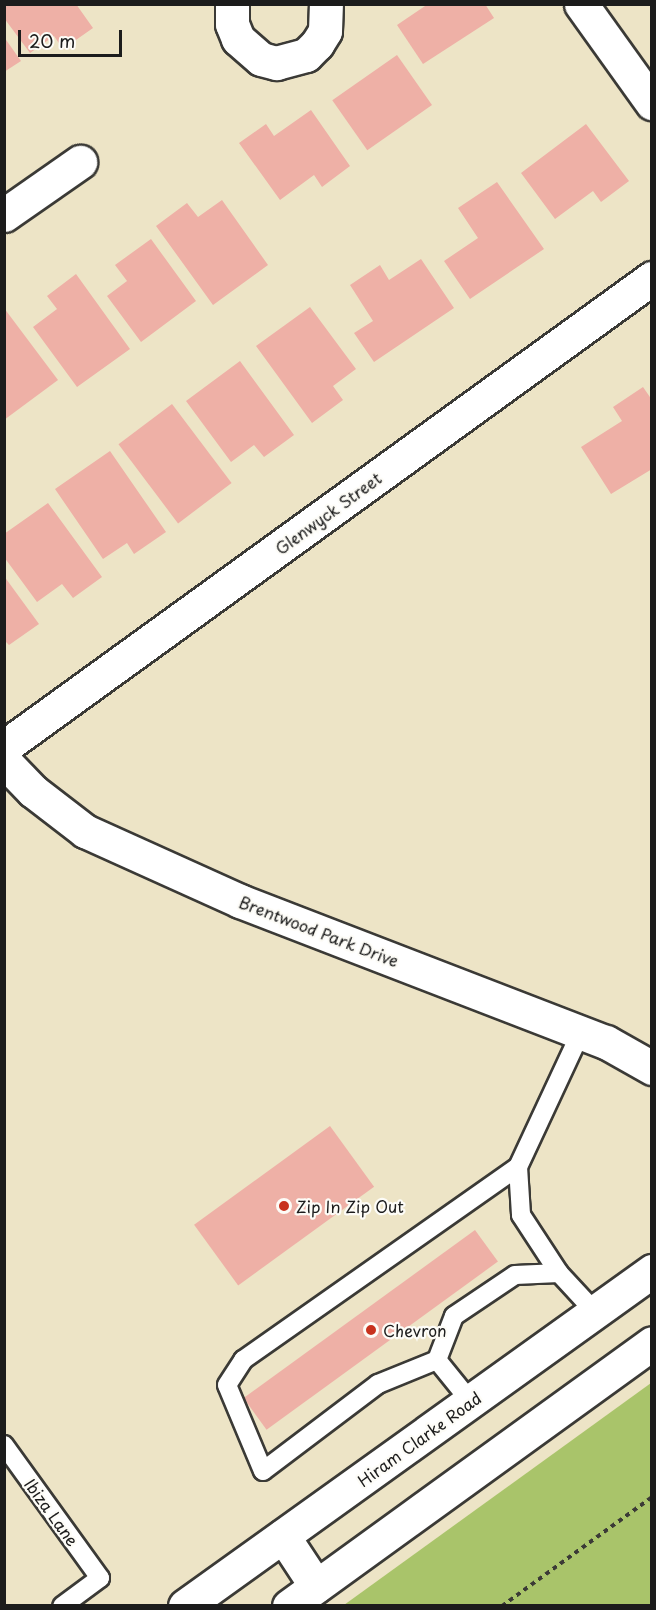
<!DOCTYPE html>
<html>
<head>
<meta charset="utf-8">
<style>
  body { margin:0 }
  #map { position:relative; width:656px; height:1610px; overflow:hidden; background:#ede4c6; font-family:"Playpen Sans",sans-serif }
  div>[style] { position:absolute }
  .green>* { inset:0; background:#a9c46a }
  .building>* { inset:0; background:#eeb0a6; transform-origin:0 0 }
  .path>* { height:4px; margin-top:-2px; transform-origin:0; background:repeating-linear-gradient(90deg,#3b3a36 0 4.5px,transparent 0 9px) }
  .roads { filter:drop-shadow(2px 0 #3b3a36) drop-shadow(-2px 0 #3b3a36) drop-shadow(0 2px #3b3a36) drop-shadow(0 -2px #3b3a36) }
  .lane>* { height:18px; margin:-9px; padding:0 9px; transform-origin:9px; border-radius:9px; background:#fff }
  .street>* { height:33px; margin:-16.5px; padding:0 16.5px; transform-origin:16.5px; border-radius:16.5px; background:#fff }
  .secondary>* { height:33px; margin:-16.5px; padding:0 16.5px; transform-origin:16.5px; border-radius:16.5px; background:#fff }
  .dots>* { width:16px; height:16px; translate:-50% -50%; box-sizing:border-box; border:3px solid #fdfcf7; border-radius:50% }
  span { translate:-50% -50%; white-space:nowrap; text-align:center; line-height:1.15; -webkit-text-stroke:4.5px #fdfcf7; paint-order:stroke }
  .street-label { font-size:16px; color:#1c1c1c }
  .poi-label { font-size:16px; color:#1c1c1c }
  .left { translate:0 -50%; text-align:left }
  .frame { position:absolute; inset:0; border:6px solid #1c1c1c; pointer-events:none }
  .scale { position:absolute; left:18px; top:30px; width:104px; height:27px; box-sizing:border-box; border:3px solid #1c1c1c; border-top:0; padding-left:8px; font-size:18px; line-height:21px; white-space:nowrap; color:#1c1c1c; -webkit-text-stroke:4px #fdfcf7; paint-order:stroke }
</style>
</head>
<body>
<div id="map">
  <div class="green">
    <div style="clip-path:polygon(651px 1383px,651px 1605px,344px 1605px)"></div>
  </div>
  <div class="building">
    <div style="clip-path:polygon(4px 4px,76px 4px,93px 28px,63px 49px,54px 36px,30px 53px,4px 18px)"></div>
    <div style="clip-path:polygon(428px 4px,485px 4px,494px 18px,423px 64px,397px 25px)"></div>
    <div style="clip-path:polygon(4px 37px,21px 61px,4px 72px)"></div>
    <div style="left:397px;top:55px;width:61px;height:79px;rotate:55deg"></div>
    <div style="clip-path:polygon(311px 110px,350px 166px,322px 187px,314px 175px,280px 200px,239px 143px,266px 124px,274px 136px)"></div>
    <div style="clip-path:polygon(586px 124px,629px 181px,601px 202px,593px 191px,555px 219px,521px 173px)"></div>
    <div style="clip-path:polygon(497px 182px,544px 249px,470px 299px,444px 261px,478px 238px,458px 208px)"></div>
    <div style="clip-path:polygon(222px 200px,268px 265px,213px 305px,156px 226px,187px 203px,198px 217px)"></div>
    <div style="clip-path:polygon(151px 239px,196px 301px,141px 342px,107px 296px,127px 281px,115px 265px)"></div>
    <div style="clip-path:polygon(421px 259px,454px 308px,374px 362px,354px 333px,373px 321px,350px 285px,380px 265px,389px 280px)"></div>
    <div style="clip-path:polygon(76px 274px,130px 349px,77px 387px,33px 327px,57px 309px,47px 296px)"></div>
    <div style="clip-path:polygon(310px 307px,356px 369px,333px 386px,343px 400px,312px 423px,256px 346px)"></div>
    <div style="clip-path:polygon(4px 308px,58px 380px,4px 420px)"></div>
    <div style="clip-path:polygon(240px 361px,294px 435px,264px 457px,254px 445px,231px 462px,186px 401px)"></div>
    <div style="clip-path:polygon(643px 387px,652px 400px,652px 469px,611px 494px,581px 447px,622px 421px,613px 407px)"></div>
    <div style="left:172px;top:404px;width:99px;height:67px;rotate:53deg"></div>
    <div style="clip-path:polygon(110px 451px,166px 532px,134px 554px,127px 543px,103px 559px,55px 489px)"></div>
    <div style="clip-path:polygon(48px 503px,102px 577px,73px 598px,62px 584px,37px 602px,4px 557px,4px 534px)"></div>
    <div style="clip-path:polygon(4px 576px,39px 624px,9px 645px,4px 640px)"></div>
    <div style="left:330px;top:1126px;width:75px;height:168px;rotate:54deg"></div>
    <div style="left:475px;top:1230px;width:39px;height:286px;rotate:54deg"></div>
  </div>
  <div class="path">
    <div style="left:502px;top:1606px;width:185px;rotate:-36deg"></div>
  </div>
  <div class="roads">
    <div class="lane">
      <div style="left:518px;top:1167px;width:48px;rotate:86.4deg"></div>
      <div style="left:521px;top:1215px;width:69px;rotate:56.8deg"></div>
      <div style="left:437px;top:1360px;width:64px;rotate:157.9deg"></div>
      <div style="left:378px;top:1384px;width:144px;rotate:142.9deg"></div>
      <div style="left:263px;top:1471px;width:93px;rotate:-112.7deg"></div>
      <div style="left:227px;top:1385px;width:30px;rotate:-57deg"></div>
      <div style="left:243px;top:1360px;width:336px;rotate:-35.1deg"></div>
      <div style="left:518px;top:1167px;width:149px;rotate:-65deg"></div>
      <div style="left:471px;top:1402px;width:54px;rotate:-129deg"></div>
      <div style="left:437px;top:1360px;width:47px;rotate:-68.9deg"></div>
      <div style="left:454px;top:1316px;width:73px;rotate:-33.9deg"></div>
      <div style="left:515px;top:1275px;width:44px;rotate:-2.6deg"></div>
      <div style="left:559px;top:1273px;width:53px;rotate:47.3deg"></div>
      <div style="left:4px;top:1445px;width:164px;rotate:54.2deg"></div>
      <div style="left:100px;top:1578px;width:47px;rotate:143.6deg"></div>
    </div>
    <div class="street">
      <div style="left:232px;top:4px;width:20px;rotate:90deg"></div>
      <div style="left:232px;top:24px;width:16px;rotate:68deg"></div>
      <div style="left:238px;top:39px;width:30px;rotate:41deg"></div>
      <div style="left:261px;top:59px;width:16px;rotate:15deg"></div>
      <div style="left:276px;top:63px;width:31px;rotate:-15deg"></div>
      <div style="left:306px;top:55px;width:16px;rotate:-45deg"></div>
      <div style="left:317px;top:44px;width:15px;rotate:-58deg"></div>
      <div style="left:325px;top:31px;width:27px;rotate:-88deg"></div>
      <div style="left:581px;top:4px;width:122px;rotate:54.4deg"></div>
      <div style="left:4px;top:215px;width:93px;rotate:-34.9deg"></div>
      <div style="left:4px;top:747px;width:800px;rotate:-35.9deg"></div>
      <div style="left:4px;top:761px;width:42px;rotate:46deg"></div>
      <div style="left:33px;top:791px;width:66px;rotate:37.6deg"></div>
      <div style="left:85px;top:831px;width:170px;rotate:24.3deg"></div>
      <div style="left:240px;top:901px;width:392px;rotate:21.1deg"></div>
      <div style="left:606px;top:1042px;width:53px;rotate:29.5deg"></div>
    </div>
    <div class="secondary">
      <div style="left:283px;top:1536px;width:60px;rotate:56.6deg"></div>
      <div style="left:185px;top:1606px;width:575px;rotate:-35.65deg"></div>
      <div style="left:289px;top:1606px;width:448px;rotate:-35.9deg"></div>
    </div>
  </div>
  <div class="dots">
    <div style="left:284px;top:1206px;background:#c8321e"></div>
    <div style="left:371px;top:1330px;background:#c8321e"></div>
  </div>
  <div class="street-label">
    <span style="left:328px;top:513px;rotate:-36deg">Glenwyck Street</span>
    <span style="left:319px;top:931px;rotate:21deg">Brentwood Park Drive</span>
    <span style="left:419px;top:1439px;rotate:-36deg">Hiram Clarke Road</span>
    <span style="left:52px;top:1512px;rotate:54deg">Ibiza Lane</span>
  </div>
  <div class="poi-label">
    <span class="left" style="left:296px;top:1206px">Zip In Zip Out</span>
    <span class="left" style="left:383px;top:1330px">Chevron</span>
  </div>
  <div class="frame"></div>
  <div class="scale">20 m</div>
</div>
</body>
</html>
